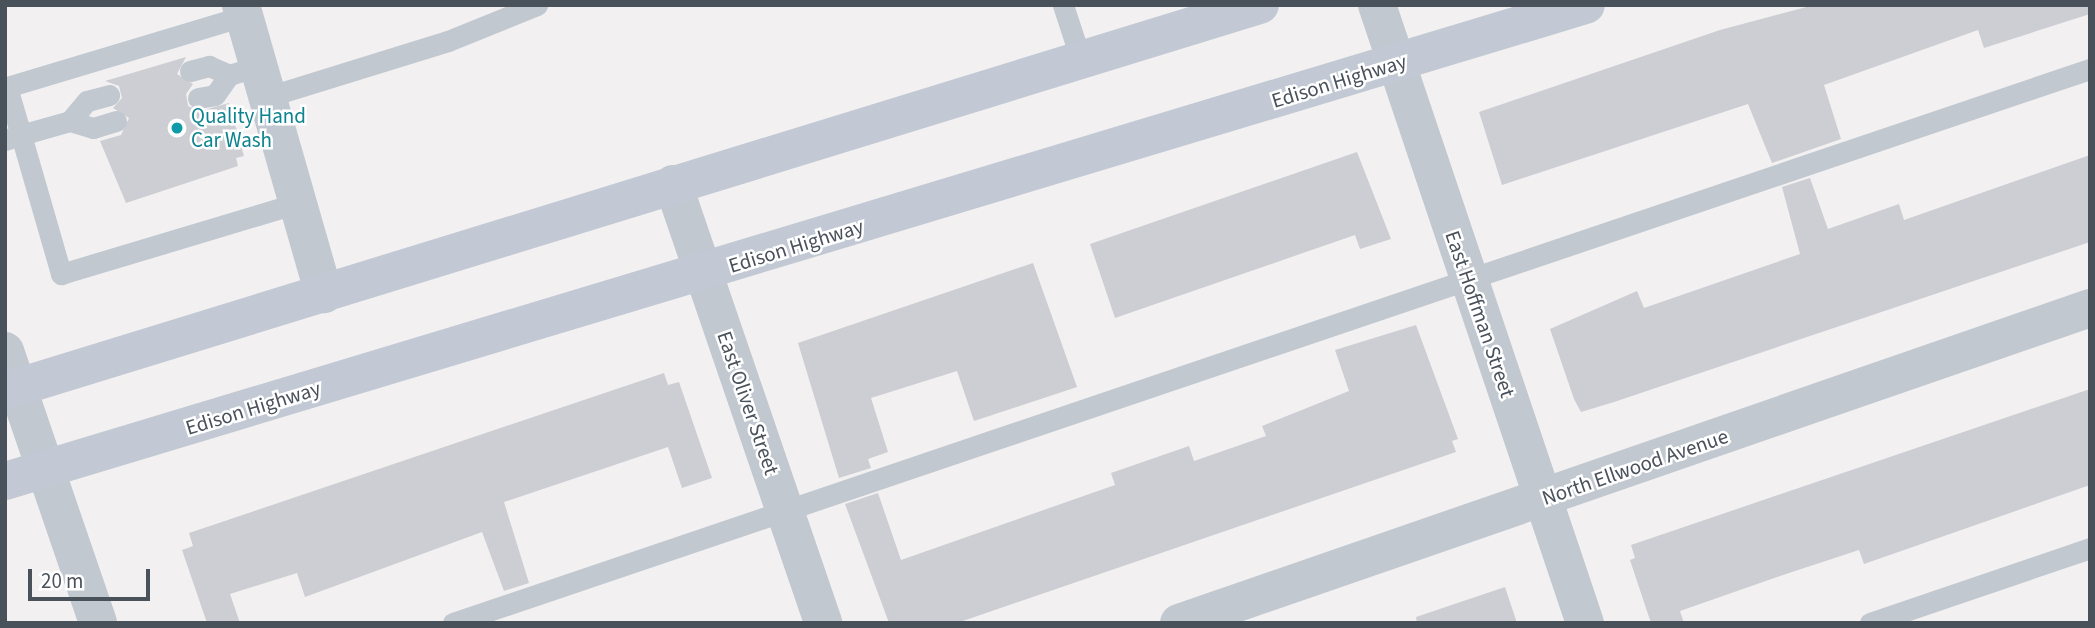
<!DOCTYPE html>
<html>
<head>
<meta charset="utf-8">
<style>
  body { margin:0 }
  #map { position:relative; width:2095px; height:628px; overflow:hidden; background:#f2f0f0; font-family:"Source Sans 3",sans-serif }
  div>[style] { position:absolute }
  .building>* { inset:0; background:#cdced3 }
  .service>* { height:21px; margin:-10.5px; padding:0 10.5px; transform-origin:10.5px; border-radius:10.5px; background:#c1c8d0 }
  .minor>* { height:38px; margin:-19px; padding:0 19px; transform-origin:19px; border-radius:19px; background:#c1c8d0 }
  .tertiary>* { height:38px; margin:-19px; padding:0 19px; transform-origin:19px; border-radius:19px; background:#c1c8d0 }
  .secondary>* { height:38px; margin:-19px; padding:0 19px; transform-origin:19px; border-radius:19px; background:#c2c9d4 }
  .dots>* { width:19px; height:19px; translate:-50% -50%; box-sizing:border-box; border:4px solid #fff; border-radius:50% }
  span { translate:-50% -50%; white-space:nowrap; text-align:center; line-height:1.15; -webkit-text-stroke:5px #fff; paint-order:stroke }
  .street-label { font-size:21px; color:#49515b }
  .culture-label { font-size:21px; color:#0d838f }
  .left { translate:0 -50%; text-align:left }
  .frame { position:absolute; inset:0; border:7px solid #49515b; pointer-events:none }
  .scale { position:absolute; left:28px; top:569px; width:122px; height:32px; box-sizing:border-box; border:4px solid #49515b; border-top:0; padding-left:9px; font-size:21px; line-height:24px; white-space:nowrap; color:#49515b; -webkit-text-stroke:5px #fff; paint-order:stroke }
</style>
</head>
<body>
<div id="map">
  <div class="building">
    <div style="clip-path:polygon(1814px 5px,2090px 5px,2090px 14px,1984px 48px,1978px 30px,1824px 85px,1841px 139px,1772px 163px,1748px 104px,1502px 185px,1479px 112px,1720px 30px)"></div>
    <div style="clip-path:polygon(186px 57px,177px 74px,193px 84px,186px 94px,188px 106px,200px 111px,229px 103px,244px 156px,236px 158px,238px 166px,126px 203px,100px 141px,121px 135px,129px 118px,113px 108px,122px 98px,119px 86px,105px 81px)"></div>
    <div style="clip-path:polygon(1357px 152px,1391px 239px,1360px 249px,1355px 235px,1115px 318px,1090px 244px)"></div>
    <div style="clip-path:polygon(2090px 155px,2090px 242px,1614px 402px,1581px 412px,1574px 399px,1550px 329px,1637px 291px,1644px 308px,1800px 254px,1782px 187px,1810px 178px,1828px 229px,1899px 204px,1904px 220px)"></div>
    <div style="clip-path:polygon(1033px 263px,1077px 387px,974px 421px,957px 371px,871px 398px,888px 452px,868px 459px,871px 468px,839px 478px,798px 343px)"></div>
    <div style="clip-path:polygon(1416px 325px,1458px 439px,1452px 441px,1456px 452px,957px 623px,889px 623px,845px 504px,878px 493px,901px 560px,1115px 485px,1111px 473px,1189px 446px,1194px 461px,1266px 436px,1262px 426px,1349px 391px,1335px 350px)"></div>
    <div style="clip-path:polygon(664px 373px,668px 385px,679px 382px,712px 478px,682px 488px,668px 447px,504px 502px,529px 583px,504px 591px,482px 532px,305px 597px,297px 573px,230px 594px,240px 623px,207px 623px,182px 550px,193px 546px,189px 533px)"></div>
    <div style="clip-path:polygon(2090px 389px,2090px 485px,1864px 564px,1859px 550px,1786px 574px,1680px 611px,1684px 623px,1651px 623px,1630px 560px,1635px 558px,1631px 545px)"></div>
    <div style="clip-path:polygon(1505px 587px,1517px 623px,1417px 623px,1416px 617px)"></div>
  </div>
  <div class="service">
    <div style="left:1063px;top:5px;width:58px;rotate:71.9deg"></div>
    <div style="left:190px;top:71px;width:20px;rotate:-15deg"></div>
    <div style="left:209px;top:66px;width:22px;rotate:24deg"></div>
    <div style="left:267px;top:97px;width:189px;rotate:-17.2deg"></div>
    <div style="left:448px;top:41px;width:96px;rotate:-22deg"></div>
    <div style="left:198px;top:98px;width:17px;rotate:-10deg"></div>
    <div style="left:215px;top:95px;width:24px;rotate:-55deg"></div>
    <div style="left:229px;top:75px;width:30px;rotate:-17deg"></div>
    <div style="left:70px;top:121px;width:26px;rotate:-50deg"></div>
    <div style="left:87px;top:101px;width:23px;rotate:-15deg"></div>
    <div style="left:116px;top:121px;width:24px;rotate:163deg"></div>
    <div style="left:93px;top:128px;width:24px;rotate:-163deg"></div>
    <div style="left:70px;top:121px;width:51px;rotate:164.1deg"></div>
    <div style="left:21px;top:135px;width:50px;rotate:-106.3deg"></div>
    <div style="left:7px;top:87px;width:247px;rotate:-16.7deg"></div>
    <div style="left:5px;top:140px;width:17px;rotate:-17deg"></div>
    <div style="left:21px;top:135px;width:145px;rotate:73.9deg"></div>
    <div style="left:61px;top:274px;width:247px;rotate:-16.7deg"></div>
    <div style="left:453px;top:623px;width:1728px;rotate:-18.7deg"></div>
    <div style="left:1870px;top:623px;width:232px;rotate:-18.8deg"></div>
  </div>
  <div class="minor">
    <div style="left:241px;top:5px;width:301px;rotate:74deg"></div>
    <div style="left:1377px;top:5px;width:652px;rotate:71.4deg"></div>
    <div style="left:673px;top:184px;width:464px;rotate:71.1deg"></div>
    <div style="left:1179px;top:623px;width:964px;rotate:-19.07deg"></div>
  </div>
  <div class="tertiary">
    <div style="left:5px;top:351px;width:287px;rotate:71.1deg"></div>
  </div>
  <div class="secondary">
    <div style="left:5px;top:391px;width:1313px;rotate:-17.1deg"></div>
    <div style="left:5px;top:481px;width:1651px;rotate:-16.76deg"></div>
  </div>
  <div class="dots">
    <div style="left:177px;top:128px;background:#0f9aa8"></div>
  </div>
  <div class="street-label">
    <span style="left:1339px;top:81px;rotate:-17deg">Edison Highway</span>
    <span style="left:796px;top:246px;rotate:-17deg">Edison Highway</span>
    <span style="left:1480px;top:314px;rotate:71deg">East Hoffman Street</span>
    <span style="left:748px;top:403px;rotate:71deg">East Oliver Street</span>
    <span style="left:253px;top:408px;rotate:-17deg">Edison Highway</span>
    <span style="left:1635px;top:467px;rotate:-19deg">North Ellwood Avenue</span>
  </div>
  <div class="culture-label">
    <span class="left" style="left:191px;top:128px">Quality Hand<br>Car Wash</span>
  </div>
  <div class="frame"></div>
  <div class="scale">20 m</div>
</div>
</body>
</html>
